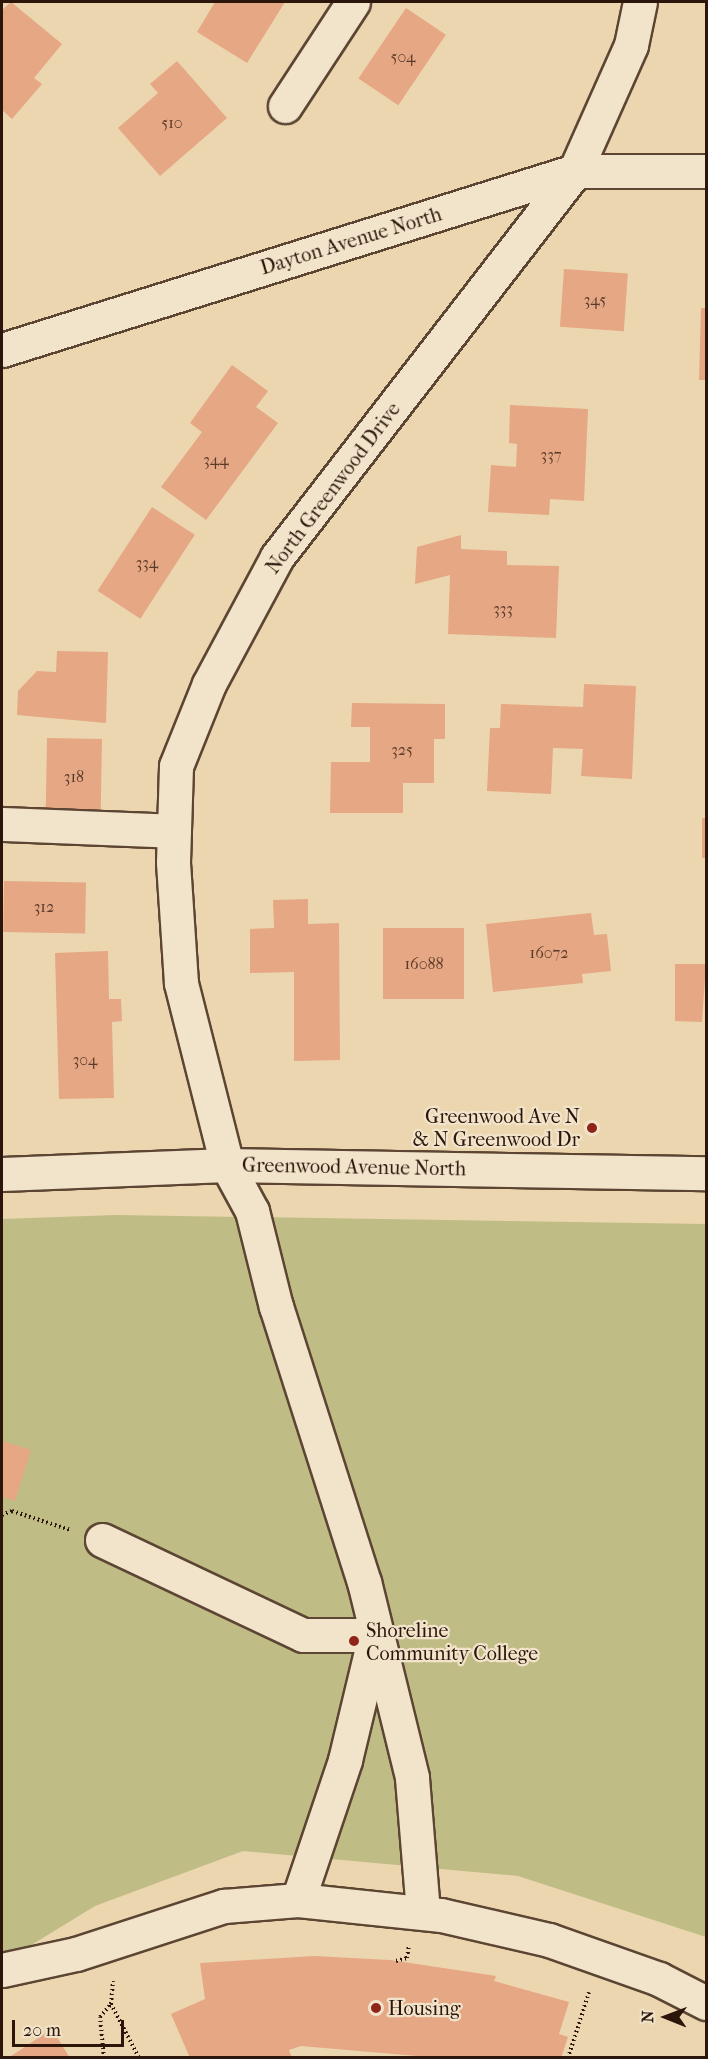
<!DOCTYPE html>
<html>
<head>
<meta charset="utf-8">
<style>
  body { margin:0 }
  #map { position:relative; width:708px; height:2059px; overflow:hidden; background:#ebd6af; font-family:"IM FELL French Canon",serif }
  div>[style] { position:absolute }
  .green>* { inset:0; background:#c0bc85 }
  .building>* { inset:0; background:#e6a784; transform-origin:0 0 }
  .path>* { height:4px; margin-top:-2px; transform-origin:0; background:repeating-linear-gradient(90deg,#2c150a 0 1.5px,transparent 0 4.5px) }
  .roads { filter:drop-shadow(2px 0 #5c4533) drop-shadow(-2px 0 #5c4533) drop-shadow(0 2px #5c4533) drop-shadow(0 -2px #5c4533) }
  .minor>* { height:33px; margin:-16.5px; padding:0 16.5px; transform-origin:16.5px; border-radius:16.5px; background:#f2e4cb }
  .dots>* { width:16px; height:16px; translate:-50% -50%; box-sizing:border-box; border:3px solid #f2e4cb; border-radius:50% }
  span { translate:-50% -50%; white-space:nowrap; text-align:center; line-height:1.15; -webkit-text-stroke:4.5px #f2e4cb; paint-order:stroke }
  .number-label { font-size:16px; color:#5a3a28 }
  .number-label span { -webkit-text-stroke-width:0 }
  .street-label { font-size:20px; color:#2c150a }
  .poi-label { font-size:20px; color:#2c150a }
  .right { translate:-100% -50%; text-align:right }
  .left { translate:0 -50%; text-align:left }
  .frame { position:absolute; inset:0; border:3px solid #2c150a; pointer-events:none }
  .north { position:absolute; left:636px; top:1987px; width:60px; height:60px; -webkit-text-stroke:4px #f2e4cb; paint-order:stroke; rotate:271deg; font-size:16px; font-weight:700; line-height:24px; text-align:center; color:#2c150a }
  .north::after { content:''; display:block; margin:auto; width:21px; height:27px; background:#2c150a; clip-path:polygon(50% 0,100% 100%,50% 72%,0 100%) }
  .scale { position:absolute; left:12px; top:2020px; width:112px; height:27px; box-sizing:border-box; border:3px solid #2c150a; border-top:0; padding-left:8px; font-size:18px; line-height:21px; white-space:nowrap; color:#2c150a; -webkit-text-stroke:4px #f2e4cb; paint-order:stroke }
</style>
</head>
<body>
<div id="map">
  <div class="green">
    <div style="clip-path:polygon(116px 1215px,706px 1224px,706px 1937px,518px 1876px,243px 1851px,95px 1906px,2px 1963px,2px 1219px)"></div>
  </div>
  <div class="building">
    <div style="clip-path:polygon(11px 2px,62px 44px,34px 78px,42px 84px,12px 119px,2px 110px,2px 10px)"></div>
    <div style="clip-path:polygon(215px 2px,285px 2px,247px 63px,197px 32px)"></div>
    <div style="left:406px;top:8px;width:48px;height:85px;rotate:34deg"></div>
    <div style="clip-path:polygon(177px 61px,227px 118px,160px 176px,118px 128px,158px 93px,150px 84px)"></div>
    <div style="left:564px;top:269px;width:64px;height:58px;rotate:4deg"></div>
    <div style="clip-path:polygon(701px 308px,706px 308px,706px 380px,699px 380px)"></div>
    <div style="clip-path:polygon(232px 365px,268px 391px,256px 407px,278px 423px,206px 520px,161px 487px,202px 432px,190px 423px)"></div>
    <div style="clip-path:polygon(510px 405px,588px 409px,584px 501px,550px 499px,549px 515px,488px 512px,491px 465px,516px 467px,517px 444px,509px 443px)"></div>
    <div style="left:152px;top:507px;width:51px;height:100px;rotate:33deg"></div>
    <div style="clip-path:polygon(461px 535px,461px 549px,507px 551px,507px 565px,559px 566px,556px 638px,448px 634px,450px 575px,415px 584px,417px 547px)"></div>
    <div style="clip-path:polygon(57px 651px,108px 652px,106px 723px,17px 715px,18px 691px,37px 671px,56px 672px)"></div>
    <div style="clip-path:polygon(584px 684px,636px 686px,632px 779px,581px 776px,583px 749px,553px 748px,551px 794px,487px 791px,490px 728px,500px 728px,501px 704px,583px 707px)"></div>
    <div style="clip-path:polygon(352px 703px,445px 704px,445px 739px,434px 739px,434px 783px,403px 783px,403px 813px,330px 813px,331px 762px,370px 762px,370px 727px,351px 727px)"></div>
    <div style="left:47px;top:738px;width:55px;height:77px;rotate:1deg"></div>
    <div style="left:702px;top:818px;width:4px;height:40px"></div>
    <div style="left:4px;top:881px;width:82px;height:51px;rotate:1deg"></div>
    <div style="clip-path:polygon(308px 899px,308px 924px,339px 923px,340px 1060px,294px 1061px,294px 972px,250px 973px,250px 929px,274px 928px,273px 900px)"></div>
    <div style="clip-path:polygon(591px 913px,594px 935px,607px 934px,611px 971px,582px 974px,583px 983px,493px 992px,486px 924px)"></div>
    <div style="left:464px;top:928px;width:71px;height:81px;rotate:90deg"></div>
    <div style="clip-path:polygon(108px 951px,109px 999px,121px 999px,122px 1021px,112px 1022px,114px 1098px,59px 1099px,55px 953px)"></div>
    <div style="clip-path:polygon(675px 964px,706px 964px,702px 1022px,675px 1021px)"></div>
    <div style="clip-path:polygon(2px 1441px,31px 1450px,15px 1501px,2px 1497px)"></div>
    <div style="clip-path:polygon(314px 1956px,390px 1960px,496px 1976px,494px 1981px,569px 2002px,559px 2034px,568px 2037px,561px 2058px,440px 2058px,301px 2046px,289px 2050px,292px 2058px,190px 2058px,171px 2014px,205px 1999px,200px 1963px)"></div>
    <div style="clip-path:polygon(52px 2029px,70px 2058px,8px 2058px)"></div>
  </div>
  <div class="path">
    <div style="left:2px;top:1515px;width:11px;rotate:-22deg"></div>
    <div style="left:12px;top:1511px;width:61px;rotate:18.1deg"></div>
    <div style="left:396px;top:1961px;width:11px;rotate:-15deg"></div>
    <div style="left:407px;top:1958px;width:12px;rotate:-81deg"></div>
    <div style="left:111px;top:2004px;width:61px;rotate:62.6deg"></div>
    <div style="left:104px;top:2058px;width:41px;rotate:-95.6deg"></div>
    <div style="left:100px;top:2017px;width:17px;rotate:-50deg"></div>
    <div style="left:111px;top:2004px;width:23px;rotate:-85deg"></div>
    <div style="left:568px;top:2058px;width:69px;rotate:-72.3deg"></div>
  </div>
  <div class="roads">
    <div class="minor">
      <div style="left:285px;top:106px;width:124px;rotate:-56.8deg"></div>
      <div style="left:2px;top:350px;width:600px;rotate:-17.35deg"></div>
      <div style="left:575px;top:171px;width:131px"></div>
      <div style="left:2px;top:824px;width:172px;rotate:2.3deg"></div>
      <div style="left:2px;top:1174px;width:225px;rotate:-2.3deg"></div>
      <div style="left:227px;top:1165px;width:479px;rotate:1deg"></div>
      <div style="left:102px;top:1540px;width:222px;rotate:25.3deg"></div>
      <div style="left:303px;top:1635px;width:72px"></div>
      <div style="left:298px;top:1900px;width:148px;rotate:-71.4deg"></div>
      <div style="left:345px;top:1760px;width:124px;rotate:-76.5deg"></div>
      <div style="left:423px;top:1912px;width:135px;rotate:-94.7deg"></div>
      <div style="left:412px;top:1777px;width:201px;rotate:-103.8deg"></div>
      <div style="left:364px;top:1582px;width:289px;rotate:-107.7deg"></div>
      <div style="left:276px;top:1307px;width:99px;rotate:-104deg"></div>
      <div style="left:252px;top:1211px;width:52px;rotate:-118.5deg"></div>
      <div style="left:227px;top:1165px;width:188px;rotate:-104.2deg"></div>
      <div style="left:181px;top:983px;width:121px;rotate:-93.8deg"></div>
      <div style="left:173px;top:862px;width:96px;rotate:-88.2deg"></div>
      <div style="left:176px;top:766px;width:88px;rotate:-68.1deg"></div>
      <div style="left:209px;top:684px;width:144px;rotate:-61.8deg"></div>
      <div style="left:277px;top:557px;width:488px;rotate:-52.3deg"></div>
      <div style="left:575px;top:171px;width:138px;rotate:-66deg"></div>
      <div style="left:631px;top:45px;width:44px;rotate:-78.2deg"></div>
      <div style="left:2px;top:1970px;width:76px;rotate:-12.2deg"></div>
      <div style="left:76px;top:1954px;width:156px;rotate:-18deg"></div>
      <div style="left:224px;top:1906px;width:74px;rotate:-4.6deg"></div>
      <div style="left:298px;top:1900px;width:144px;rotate:6deg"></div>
      <div style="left:441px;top:1915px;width:111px;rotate:13deg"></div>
      <div style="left:549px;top:1940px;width:117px;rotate:19.5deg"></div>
      <div style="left:659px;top:1979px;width:53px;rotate:27.1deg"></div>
    </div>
  </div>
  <div class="dots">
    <div style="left:592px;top:1128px;background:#8f2418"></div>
    <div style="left:354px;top:1641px;background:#8f2418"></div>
    <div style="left:376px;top:2008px;background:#8f2418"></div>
  </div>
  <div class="number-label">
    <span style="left:403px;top:57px">504</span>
    <span style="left:172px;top:123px">510</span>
    <span style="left:595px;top:300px">345</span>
    <span style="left:551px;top:455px">337</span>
    <span style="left:216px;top:460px">344</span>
    <span style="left:147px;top:563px">334</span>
    <span style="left:503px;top:609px">333</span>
    <span style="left:402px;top:750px">325</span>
    <span style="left:74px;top:777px">318</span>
    <span style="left:44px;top:907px">312</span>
    <span style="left:549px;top:953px">16072</span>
    <span style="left:424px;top:964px">16088</span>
    <span style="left:85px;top:1060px">304</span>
  </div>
  <div class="street-label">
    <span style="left:351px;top:241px;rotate:-17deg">Dayton Avenue North</span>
    <span style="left:333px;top:488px;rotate:-53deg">North Greenwood Drive</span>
    <span style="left:354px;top:1167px;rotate:1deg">Greenwood Avenue North</span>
  </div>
  <div class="poi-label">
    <span class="right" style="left:580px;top:1128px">Greenwood Ave N<br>&amp; N Greenwood Dr</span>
    <span class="left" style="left:366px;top:1642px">Shoreline<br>Community College</span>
    <span class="left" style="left:388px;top:2008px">Housing</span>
  </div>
  <div class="frame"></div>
  <div class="north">N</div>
  <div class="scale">20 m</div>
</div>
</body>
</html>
